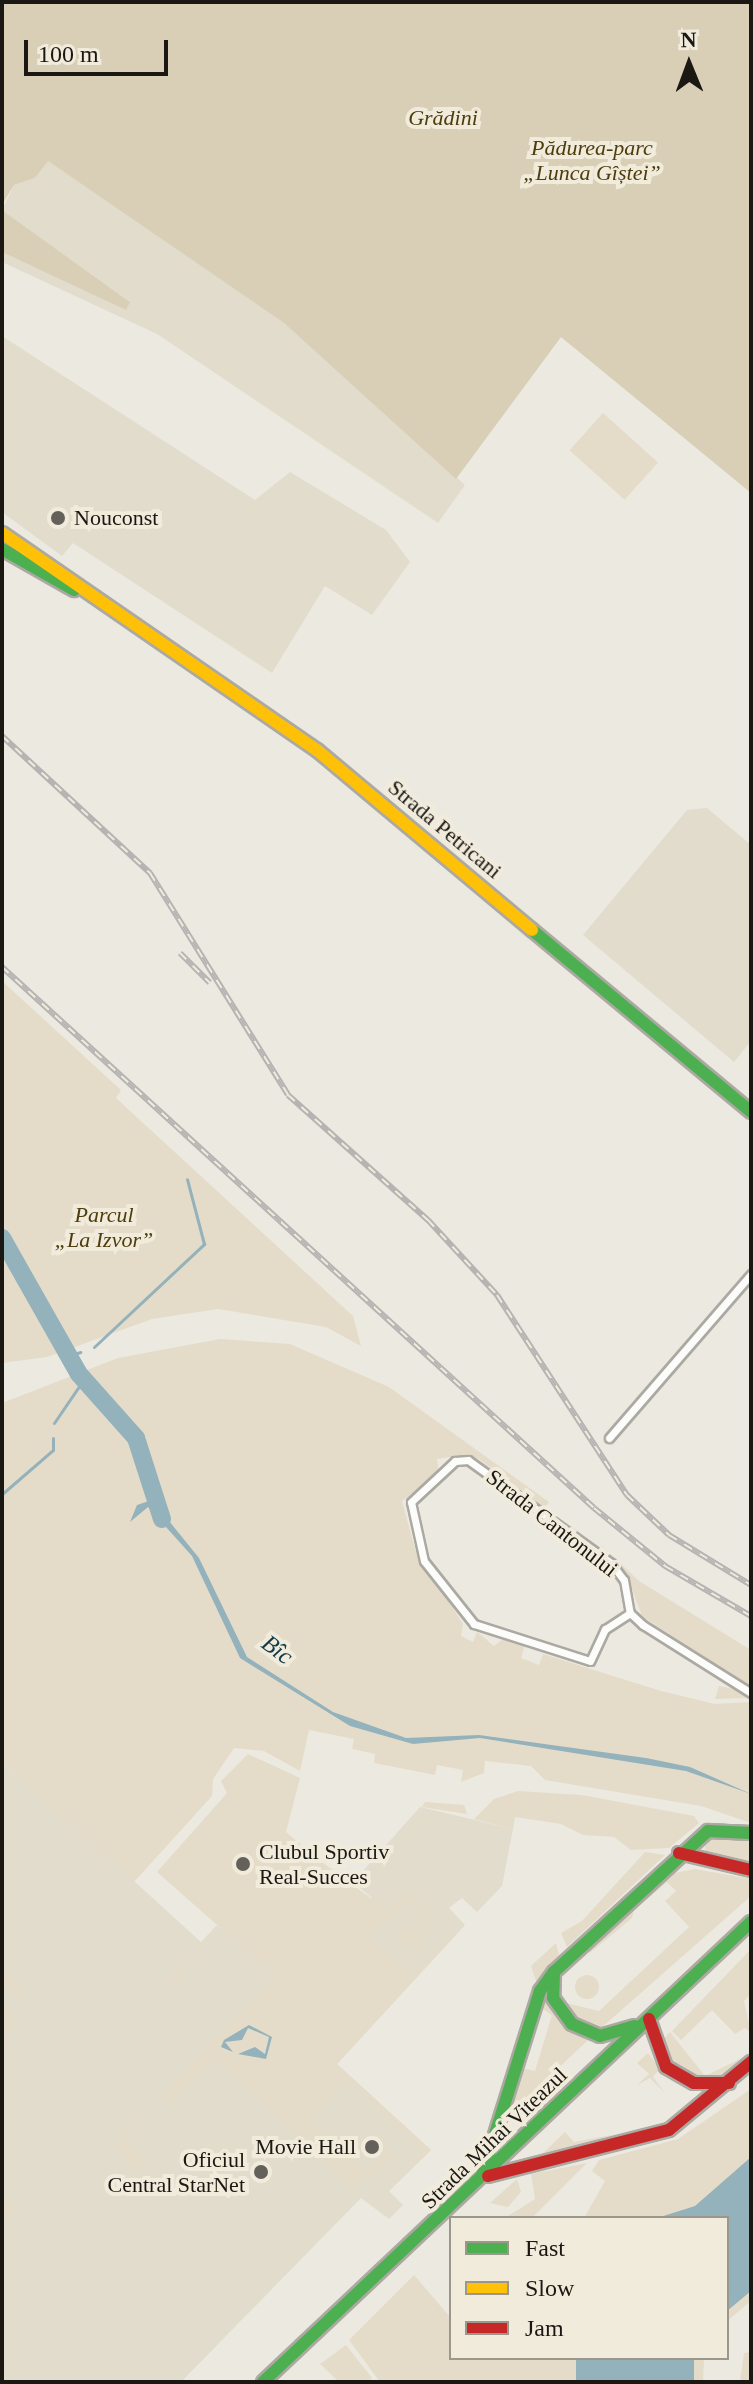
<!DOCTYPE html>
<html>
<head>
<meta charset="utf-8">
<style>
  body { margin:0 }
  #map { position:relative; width:753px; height:2384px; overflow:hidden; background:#ece9e1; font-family:Georgia,serif }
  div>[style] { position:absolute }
  .industrial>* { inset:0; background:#e2dccd }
  .green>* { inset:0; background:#e4dcc9; transform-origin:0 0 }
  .round { border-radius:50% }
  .forest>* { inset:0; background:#d9cfb7 }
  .water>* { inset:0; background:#93b2bb; transform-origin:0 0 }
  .stream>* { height:3px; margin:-1.5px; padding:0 1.5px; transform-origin:1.5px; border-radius:1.5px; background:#93b2bb }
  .river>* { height:18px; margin:-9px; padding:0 9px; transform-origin:9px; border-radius:9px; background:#93b2bb }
  .roads { filter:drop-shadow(2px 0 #aba9a2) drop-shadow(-2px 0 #aba9a2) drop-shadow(0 2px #aba9a2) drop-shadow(0 -2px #aba9a2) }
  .street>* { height:7px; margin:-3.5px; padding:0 3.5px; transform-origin:3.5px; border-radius:3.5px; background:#fcfcfa }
  .fast>* { height:12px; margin:-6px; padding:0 6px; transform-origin:6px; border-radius:6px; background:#4caf50 }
  .slow>* { height:12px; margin:-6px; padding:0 6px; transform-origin:6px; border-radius:6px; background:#ffc107 }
  .jam>* { height:12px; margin:-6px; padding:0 6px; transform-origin:6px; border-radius:6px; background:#c62828 }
  .rail>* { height:6px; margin-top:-3px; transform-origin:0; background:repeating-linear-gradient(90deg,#f1ebdc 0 9px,#b6b4b2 0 18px); box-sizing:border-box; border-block:2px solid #b6b4b2 }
  .dots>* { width:22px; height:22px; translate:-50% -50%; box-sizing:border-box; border:4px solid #f1ebdc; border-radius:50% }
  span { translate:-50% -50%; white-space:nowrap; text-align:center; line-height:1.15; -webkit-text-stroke:8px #f1ebdc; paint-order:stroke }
  .park-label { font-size:22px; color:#4e3c0c; font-style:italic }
  .poi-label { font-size:22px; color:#1b1813 }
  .left { translate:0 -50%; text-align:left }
  .right { translate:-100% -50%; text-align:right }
  .street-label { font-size:22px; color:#1b1813 }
  .water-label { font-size:24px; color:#113b48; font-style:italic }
  .frame { position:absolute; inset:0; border:4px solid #1b1813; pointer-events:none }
  .legend { position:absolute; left:449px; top:2216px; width:280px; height:144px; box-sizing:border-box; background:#f1ebdc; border:2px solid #9b978c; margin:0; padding:10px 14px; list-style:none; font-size:24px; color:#1b1813 }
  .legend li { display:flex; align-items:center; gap:16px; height:40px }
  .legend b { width:40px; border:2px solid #9b978c }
  .north { position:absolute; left:649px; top:24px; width:80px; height:80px; -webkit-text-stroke:6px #f1ebdc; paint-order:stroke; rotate:359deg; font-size:22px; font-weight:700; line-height:32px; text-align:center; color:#1b1813 }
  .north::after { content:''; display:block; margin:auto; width:28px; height:36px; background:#1b1813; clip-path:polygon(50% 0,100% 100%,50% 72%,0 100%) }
  .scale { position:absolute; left:24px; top:40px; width:144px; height:36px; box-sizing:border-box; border:4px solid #1b1813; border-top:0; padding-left:10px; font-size:24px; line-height:28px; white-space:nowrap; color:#1b1813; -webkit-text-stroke:6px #f1ebdc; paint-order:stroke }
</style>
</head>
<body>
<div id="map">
  <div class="industrial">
    <div style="clip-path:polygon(47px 160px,284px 323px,465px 485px,438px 523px,157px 334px,2px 262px,2px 252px,126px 309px,129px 301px,2px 210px,14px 185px,35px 178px)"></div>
    <div style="clip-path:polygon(2px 336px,255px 500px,290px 472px,386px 530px,410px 562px,372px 615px,325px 586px,272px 673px,73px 543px,62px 556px,2px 512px)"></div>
    <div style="clip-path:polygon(707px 808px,751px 845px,751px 1041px,734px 1062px,583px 935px,687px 810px)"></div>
    <div style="clip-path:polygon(2px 1761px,201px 1942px,217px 1925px,284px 1983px,372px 1898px,353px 1882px,420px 1807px,513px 1829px,502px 1886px,477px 1912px,462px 1898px,449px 1908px,465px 1925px,337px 2064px,431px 2150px,389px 2191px,403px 2205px,389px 2219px,361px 2198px,181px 2382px,2px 2382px)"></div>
  </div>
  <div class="green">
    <div style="left:603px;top:413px;width:74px;height:50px;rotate:42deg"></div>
    <div style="clip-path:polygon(2px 981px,121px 1090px,116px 1098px,353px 1316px,361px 1346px,326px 1327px,218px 1309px,152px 1319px,47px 1357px,2px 1363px)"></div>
    <div style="clip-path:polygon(220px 1339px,290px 1344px,389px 1387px,549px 1502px,544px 1508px,479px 1459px,462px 1455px,437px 1459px,439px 1474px,402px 1501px,415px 1549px,463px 1624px,461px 1636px,473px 1642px,477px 1632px,494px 1646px,503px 1639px,525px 1645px,521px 1658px,539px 1665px,543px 1654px,661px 1691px,715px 1704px,751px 1702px,751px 1823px,701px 1806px,545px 1780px,531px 1766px,485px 1761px,484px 1773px,461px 1782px,463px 1770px,437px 1765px,435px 1775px,374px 1763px,375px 1754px,352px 1749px,354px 1739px,309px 1730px,300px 1771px,264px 1751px,234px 1748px,213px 1779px,212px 1796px,134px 1882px,2px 1761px,2px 1403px,118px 1358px)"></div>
    <div style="clip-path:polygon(600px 1544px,639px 1581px,751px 1650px,751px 1688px,642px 1616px,628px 1578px)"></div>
    <div style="clip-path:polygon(719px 1686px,740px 1690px,751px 1698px,715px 1699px)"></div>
    <div style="clip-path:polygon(248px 1754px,300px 1778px,286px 1832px,315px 1857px,387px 1910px,406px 1888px,432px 1911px,425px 1928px,407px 1900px,370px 1939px,415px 1974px,465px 1925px,337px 2064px,431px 2150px,389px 2191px,423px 2150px,347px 2079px,310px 2118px,367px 2171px,390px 2147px,395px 2154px,378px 2177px,364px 2175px,353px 2187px,215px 2059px,172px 2105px,162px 2096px,274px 1975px,157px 1872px,227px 1793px,221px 1781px)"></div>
    <div style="clip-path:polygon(518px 1791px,582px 1795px,694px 1816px,699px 1823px,669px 1848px,631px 1850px,614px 1837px,583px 1835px,561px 1824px,515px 1817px,513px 1829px,474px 1819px,494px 1799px)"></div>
    <div style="clip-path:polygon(425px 1802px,464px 1805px,467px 1814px,422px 1807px)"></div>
    <div style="clip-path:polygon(714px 1836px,751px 1840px,751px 1863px,705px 1853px,705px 1841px)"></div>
    <div style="clip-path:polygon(645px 1852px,665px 1855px,567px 1947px,561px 1933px,582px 1921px)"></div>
    <div style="clip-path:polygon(695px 1869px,751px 1879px,751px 1896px,600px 2029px,577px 2020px,562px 2002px,599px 2011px,689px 1927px,665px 1901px,676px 1891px,667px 1882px,645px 1901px,645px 1896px,669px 1874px)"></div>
    <div style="clip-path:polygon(635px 1906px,632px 1918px,590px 1953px,588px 1951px)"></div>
    <div class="round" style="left:400px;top:1926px;width:22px;height:22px"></div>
    <div style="clip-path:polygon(556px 1943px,559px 1955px,536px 1981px,531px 1966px)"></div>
    <div style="clip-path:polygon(205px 1945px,172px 1986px,166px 1984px,167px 1982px)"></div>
    <div style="clip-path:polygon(751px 1949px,751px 1994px,744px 2001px,751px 2033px,745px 2028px,735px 2034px,712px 2010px,681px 2040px,672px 2031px)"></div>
    <div style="clip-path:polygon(2px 1969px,20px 1987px,24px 2004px,2px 1982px)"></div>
    <div class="round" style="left:575px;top:1975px;width:24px;height:24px"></div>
    <div style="clip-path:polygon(545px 1998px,588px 2040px,506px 2118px,521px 2068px,535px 2071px,552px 2015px,543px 2009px)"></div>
    <div style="clip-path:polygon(3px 2001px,16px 2020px,2px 2040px,2px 2002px)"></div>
    <div style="clip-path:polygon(670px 2032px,705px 2076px,740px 2059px,720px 2078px,697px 2079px,675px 2068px,658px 2045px)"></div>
    <div style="clip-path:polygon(648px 2053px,660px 2069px,653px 2077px,665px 2093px,650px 2078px,637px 2085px,649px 2074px,637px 2063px)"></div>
    <div style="clip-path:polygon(751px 2089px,751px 2301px,727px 2321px,727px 2218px,584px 2218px,605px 2181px,592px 2171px,599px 2160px,678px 2139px)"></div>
    <div style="clip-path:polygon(152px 2105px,125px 2141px,152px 2161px,137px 2173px,114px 2146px)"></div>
    <div style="clip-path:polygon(565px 2132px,574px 2142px,616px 2134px,540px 2156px)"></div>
    <div style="clip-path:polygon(587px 2163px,534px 2216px,508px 2216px,535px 2199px,531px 2174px)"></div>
    <div style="clip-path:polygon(517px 2179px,521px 2192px,508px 2207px,490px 2203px)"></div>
    <div style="clip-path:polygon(2px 2196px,17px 2210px,2px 2229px)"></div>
    <div style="clip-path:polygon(414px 2275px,451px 2318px,451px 2358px,704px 2358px,703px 2382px,380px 2382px,349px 2340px)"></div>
    <div style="clip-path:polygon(346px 2345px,372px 2378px,368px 2382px,339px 2382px,320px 2364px)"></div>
    <div style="clip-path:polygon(751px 2352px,751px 2382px,740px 2382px,744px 2353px)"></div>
  </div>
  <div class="forest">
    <div style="clip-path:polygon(2px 2px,751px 2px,751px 493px,561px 337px,456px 479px,284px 323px,48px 161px,35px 178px,14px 185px,2px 205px)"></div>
    <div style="clip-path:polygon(2px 210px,130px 302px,126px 310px,2px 252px)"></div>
  </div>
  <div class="water">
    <div style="clip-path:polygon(152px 1500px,199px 1558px,247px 1657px,333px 1712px,406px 1738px,479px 1735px,646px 1758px,690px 1767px,751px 1794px,686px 1771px,480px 1738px,413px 1744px,350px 1726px,240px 1658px,192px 1556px,148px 1507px,130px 1522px,137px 1505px)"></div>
    <div style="clip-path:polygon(249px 2025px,272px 2037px,266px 2059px,238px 2054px,255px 2047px,265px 2054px,269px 2037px,248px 2028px,242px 2040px,225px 2042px,233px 2052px,221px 2047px,224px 2040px)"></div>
    <div style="clip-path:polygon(751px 2157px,751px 2291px,727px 2311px,727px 2218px,657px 2218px,695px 2206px)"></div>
    <div style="left:576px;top:2358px;width:118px;height:26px"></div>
  </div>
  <div class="stream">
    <div style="left:94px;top:1347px;width:151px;rotate:-43.1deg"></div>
    <div style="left:204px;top:1244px;width:67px;rotate:-104.7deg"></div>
    <div style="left:68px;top:1356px;width:13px;rotate:-18deg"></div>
    <div style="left:54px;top:1423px;width:53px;rotate:-55.7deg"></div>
    <div style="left:2px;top:1494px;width:67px;rotate:-40.8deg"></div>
    <div style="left:53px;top:1450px;width:12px;rotate:-90deg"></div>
  </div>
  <div class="river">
    <div style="left:2px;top:1238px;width:156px;rotate:60.5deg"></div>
    <div style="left:79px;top:1374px;width:86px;rotate:48.3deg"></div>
    <div style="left:136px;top:1438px;width:85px;rotate:72.2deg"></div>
  </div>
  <div class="roads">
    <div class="street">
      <div style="left:609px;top:1438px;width:217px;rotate:-49.1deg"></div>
      <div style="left:630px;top:1613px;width:30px;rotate:147deg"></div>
      <div style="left:605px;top:1629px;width:35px;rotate:115deg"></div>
      <div style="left:590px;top:1661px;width:122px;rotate:-162.3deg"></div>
      <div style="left:474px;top:1624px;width:80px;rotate:-128.4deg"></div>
      <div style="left:424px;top:1561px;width:60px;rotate:-102.4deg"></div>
      <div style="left:411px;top:1502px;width:60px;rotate:-43deg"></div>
      <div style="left:455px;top:1461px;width:13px;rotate:-4deg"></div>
      <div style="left:468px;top:1460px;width:176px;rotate:35.8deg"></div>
      <div style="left:611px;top:1563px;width:21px;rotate:53deg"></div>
      <div style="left:624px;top:1580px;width:34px;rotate:80deg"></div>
      <div style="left:630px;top:1613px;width:18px;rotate:43deg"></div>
      <div style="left:643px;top:1625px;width:128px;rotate:32.2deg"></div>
    </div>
    <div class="fast">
      <div style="left:2px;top:549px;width:83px;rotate:29.7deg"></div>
      <div style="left:532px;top:930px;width:285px;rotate:39.7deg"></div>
      <div style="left:554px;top:1973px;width:25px;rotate:92deg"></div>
      <div style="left:553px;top:1998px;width:32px;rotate:54deg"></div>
      <div style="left:572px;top:2024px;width:30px;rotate:23deg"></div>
      <div style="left:600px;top:2036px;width:36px;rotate:-16deg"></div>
      <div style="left:482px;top:2176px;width:194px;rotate:-72.6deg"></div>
      <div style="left:540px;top:1991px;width:24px;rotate:-54deg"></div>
      <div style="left:554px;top:1972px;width:209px;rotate:-42.5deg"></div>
      <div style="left:708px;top:1831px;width:43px;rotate:2.7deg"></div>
      <div style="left:263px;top:2382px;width:671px;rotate:-43.31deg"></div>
    </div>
    <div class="slow">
      <div style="left:2px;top:533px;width:384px;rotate:34.6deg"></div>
      <div style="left:318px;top:751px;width:279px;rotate:39.9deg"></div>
    </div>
    <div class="jam">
      <div style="left:679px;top:1853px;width:74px;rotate:13.3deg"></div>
      <div style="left:649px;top:2019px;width:51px;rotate:70.5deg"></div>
      <div style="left:666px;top:2067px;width:32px;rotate:30deg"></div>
      <div style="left:694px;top:2083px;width:35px"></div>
      <div style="left:488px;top:2176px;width:187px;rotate:-14.3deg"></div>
      <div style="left:669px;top:2130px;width:107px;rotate:-39.7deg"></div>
    </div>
  </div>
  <div class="rail">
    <div style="left:2px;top:736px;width:202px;rotate:42.8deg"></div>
    <div style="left:150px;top:873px;width:261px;rotate:58.1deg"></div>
    <div style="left:288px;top:1095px;width:188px;rotate:41.8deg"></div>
    <div style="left:428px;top:1220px;width:102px;rotate:47.4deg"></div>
    <div style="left:497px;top:1295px;width:239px;rotate:57deg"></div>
    <div style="left:627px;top:1495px;width:58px;rotate:43.6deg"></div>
    <div style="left:669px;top:1535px;width:96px;rotate:31.4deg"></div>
    <div style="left:180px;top:953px;width:42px;rotate:45deg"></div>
    <div style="left:2px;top:967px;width:802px;rotate:42.42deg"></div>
    <div style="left:594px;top:1508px;width:92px;rotate:39.2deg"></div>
    <div style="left:665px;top:1566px;width:99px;rotate:30.2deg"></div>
  </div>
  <div class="dots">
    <div style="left:58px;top:518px;background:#64615b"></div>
    <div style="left:243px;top:1864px;background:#64615b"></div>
    <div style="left:372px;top:2147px;background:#64615b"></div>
    <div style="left:261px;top:2172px;background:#64615b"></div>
  </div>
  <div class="park-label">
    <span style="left:443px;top:118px">Grădini</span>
    <span style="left:592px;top:160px">Pădurea-parc<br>„Lunca Gîștei”</span>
    <span style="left:104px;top:1227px">Parcul<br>„La Izvor”</span>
  </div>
  <div class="poi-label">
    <span class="left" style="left:74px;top:518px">Nouconst</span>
    <span class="left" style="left:259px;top:1864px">Clubul Sportiv<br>Real-Succes</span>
    <span class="right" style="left:356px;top:2147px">Movie Hall</span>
    <span class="right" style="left:245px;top:2172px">Oficiul<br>Central StarNet</span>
  </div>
  <div class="street-label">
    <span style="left:445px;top:829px;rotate:40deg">Strada Petricani</span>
    <span style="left:552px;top:1523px;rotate:38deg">Strada Cantonului</span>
    <span style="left:494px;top:2138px;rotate:-44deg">Strada Mihai Viteazul</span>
  </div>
  <div class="water-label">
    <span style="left:277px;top:1650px;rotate:37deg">Bîc</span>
  </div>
  <div class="frame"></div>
  <ul class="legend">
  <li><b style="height:10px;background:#4caf50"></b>Fast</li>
  <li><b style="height:10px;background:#ffc107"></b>Slow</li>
  <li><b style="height:10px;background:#c62828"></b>Jam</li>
  </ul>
  <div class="north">N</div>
  <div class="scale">100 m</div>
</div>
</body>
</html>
